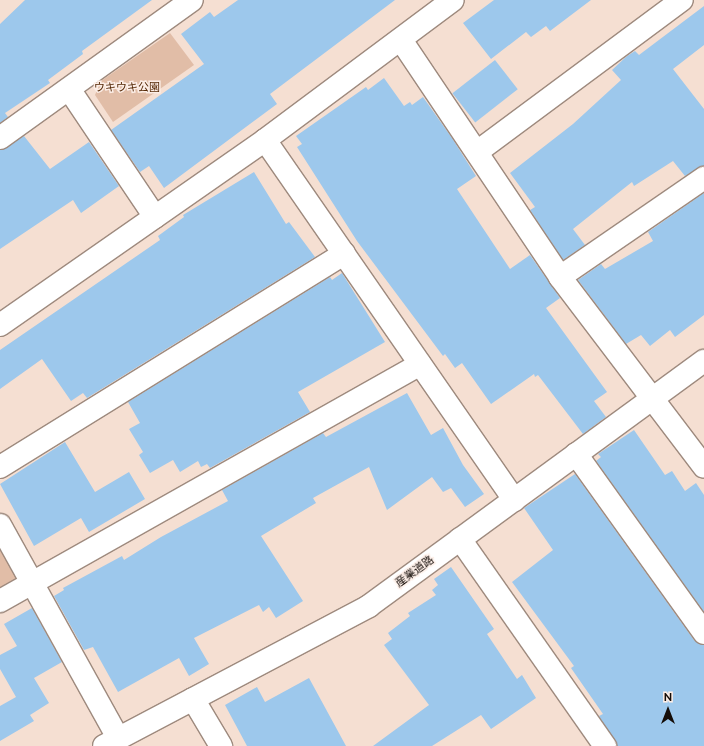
<!DOCTYPE html>
<html>
<head>
<meta charset="utf-8">
<style>
  body { margin:0 }
  #map { position:relative; width:704px; height:746px; overflow:hidden; background:#f5dfd2; font-family:Raleway,"Noto Sans JP",sans-serif }
  div>[style] { position:absolute }
  .green>* { inset:0; background:#e1bda7 }
  .building>* { inset:0; background:#9dc8ec; transform-origin:0 0 }
  .roads { filter:drop-shadow(1px 0 #9e8a7e) drop-shadow(-1px 0 #9e8a7e) drop-shadow(0 1px #9e8a7e) drop-shadow(0 -1px #9e8a7e) }
  .street>* { height:22px; margin:-11px; padding:0 11px; transform-origin:11px; border-radius:11px; background:#fff }
  .secondary>* { height:22px; margin:-11px; padding:0 11px; transform-origin:11px; border-radius:11px; background:#fff }
  span { translate:-50% -50%; white-space:nowrap; text-align:center; line-height:1.15; -webkit-text-stroke:3px #fceee7; paint-order:stroke }
  .park-label { font-size:11px; color:#542806 }
  .street-label { font-size:11px; color:#140d09 }
  .north { position:absolute; left:648px; top:690px; width:40px; height:40px; -webkit-text-stroke:3px #fceee7; paint-order:stroke; rotate:0deg; font-size:11px; font-weight:700; line-height:16px; text-align:center; color:#140d09 }
  .north::after { content:''; display:block; margin:auto; width:14px; height:18px; background:#140d09; clip-path:polygon(50% 0,100% 100%,50% 72%,0 100%) }
</style>
</head>
<body>
<div id="map">
  <div class="green">
    <div style="clip-path:polygon(170px 33px,194px 65px,113px 122px,95px 95px,101px 81px)"></div>
    <div style="clip-path:polygon(0 525px,34px 581px,0 601px)"></div>
  </div>
  <div class="building">
    <div style="clip-path:polygon(25px 0,152px 0,82px 51px,83px 54px,48px 80px,50px 83px,5px 113px,8px 117px,0 123px,0 24px)"></div>
    <div style="clip-path:polygon(238px 0,395px 0,270px 94px,277px 104px,164px 188px,149px 166px,140px 172px,111px 130px,204px 64px,181px 34px,210px 12px,214px 17px)"></div>
    <div style="clip-path:polygon(494px 0,591px 0,550px 31px,546px 26px,531px 37px,526px 32px,491px 59px,463px 23px)"></div>
    <div style="clip-path:polygon(704px 6px,704px 45px,673px 69px,704px 109px,704px 166px,685px 176px,673px 161px,634px 186px,632px 182px,573px 229px,585px 245px,563px 260px,530px 210px,535px 207px,510px 173px,573px 124px,621px 80px,612px 70px,627px 56px,635px 51px,639px 55px)"></div>
    <div style="left:495px;top:60px;width:37px;height:54px;rotate:52deg"></div>
    <div style="clip-path:polygon(384px 78px,404px 106px,410px 102px,412px 105px,423px 97px,452px 138px,476px 176px,457px 189px,510px 269px,530px 255px,560px 298px,546px 308px,607px 392px,594px 401px,606px 417px,583px 434px,538px 375px,535px 377px,534px 374px,491px 404px,462px 363px,455px 368px,445px 354px,443px 356px,357px 241px,297px 147px,302px 144px,296px 136px,366px 87px,368px 90px)"></div>
    <div style="clip-path:polygon(24px 136px,50px 169px,89px 142px,119px 186px,81px 213px,73px 200px,0 249px,0 150px)"></div>
    <div style="clip-path:polygon(254px 172px,286px 224px,289px 222px,315px 257px,87px 398px,83px 393px,71px 401px,42px 359px,0 389px,0 350px,160px 240px,158px 236px,184px 217px,183px 215px)"></div>
    <div style="clip-path:polygon(704px 193px,704px 315px,675px 337px,670px 330px,650px 346px,641px 335px,626px 344px,578px 280px,601px 264px,605px 269px,653px 241px,648px 232px)"></div>
    <div style="clip-path:polygon(342px 273px,385px 342px,298px 392px,310px 412px,210px 468px,207px 464px,201px 467px,198px 461px,180px 472px,173px 460px,150px 473px,139px 455px,143px 452px,129px 429px,140px 423px,128px 402px,330px 277px,332px 280px)"></div>
    <div style="clip-path:polygon(407px 393px,431px 435px,443px 428px,463px 465px,484px 494px,465px 507px,451px 488px,443px 492px,432px 477px,387px 510px,369px 467px,313px 498px,316px 503px,261px 536px,303px 601px,276px 618px,269px 607px,263px 612px,259px 605px,194px 638px,209px 664px,189px 676px,179px 658px,118px 692px,93px 647px,84px 650px,54px 596px,64px 590px,63px 588px,122px 556px,124px 560px,161px 537px,228px 501px,222px 490px,323px 433px,326px 437px)"></div>
    <div style="clip-path:polygon(634px 430px,665px 475px,672px 471px,685px 491px,696px 483px,704px 495px,704px 612px,596px 461px,601px 457px,598px 454px)"></div>
    <div style="clip-path:polygon(65px 442px,95px 492px,129px 472px,145px 499px,89px 532px,81px 518px,34px 546px,0 484px)"></div>
    <div style="clip-path:polygon(575px 474px,694px 640px,704px 645px,704px 746px,617px 746px,599px 716px,603px 714px,571px 668px,574px 666px,512px 582px,553px 550px,524px 508px)"></div>
    <div style="clip-path:polygon(451px 567px,494px 629px,487px 634px,517px 679px,522px 675px,536px 698px,491px 729px,481px 715px,432px 746px,373px 746px,429px 705px,384px 645px,392px 639px,388px 633px,410px 616px,408px 613px,436px 595px,432px 590px,438px 585px,434px 579px)"></div>
    <div style="clip-path:polygon(32px 608px,62px 662px,34px 678px,49px 703px,30px 715px,34px 721px,0 741px,0 706px,16px 697px,0 669px,0 655px,17px 646px,4px 624px)"></div>
    <div style="clip-path:polygon(309px 678px,346px 746px,247px 746px,225px 705px,257px 687px,265px 702px)"></div>
  </div>
  <div class="roads">
    <div class="street">
      <div style="left:401px;top:40px;width:285px;rotate:56.1deg"></div>
      <div style="left:560px;top:277px;width:238px;rotate:52.8deg"></div>
      <div style="left:69px;top:89px;width:154px;rotate:56.1deg"></div>
      <div style="left:0;top:138px;width:236px;rotate:-35.7deg"></div>
      <div style="left:265px;top:140px;width:438px;rotate:55.3deg"></div>
      <div style="left:477px;top:152px;width:255px;rotate:-36.6deg"></div>
      <div style="left:560px;top:277px;width:175px;rotate:-34.5deg"></div>
      <div style="left:0;top:325px;width:323px;rotate:-34.9deg"></div>
      <div style="left:265px;top:140px;width:234px;rotate:-36.7deg"></div>
      <div style="left:576px;top:454px;width:220px;rotate:54.4deg"></div>
      <div style="left:0;top:467px;width:405px;rotate:-31.8deg"></div>
      <div style="left:0;top:525px;width:244px;rotate:61deg"></div>
      <div style="left:460px;top:539px;width:253px;rotate:55deg"></div>
      <div style="left:0;top:601px;width:482px;rotate:-29.4deg"></div>
      <div style="left:193px;top:699px;width:55px;rotate:59.2deg"></div>
    </div>
    <div class="secondary">
      <div style="left:104px;top:746px;width:300px;rotate:-27.8deg"></div>
      <div style="left:369px;top:606px;width:415px;rotate:-36.2deg"></div>
    </div>
  </div>
  <div class="park-label">
    <span style="left:127px;top:88px">ウキウキ公園</span>
  </div>
  <div class="street-label">
    <span style="left:415px;top:572px;rotate:-36deg">産業道路</span>
  </div>
  <div class="north">N</div>
</div>
</body>
</html>
